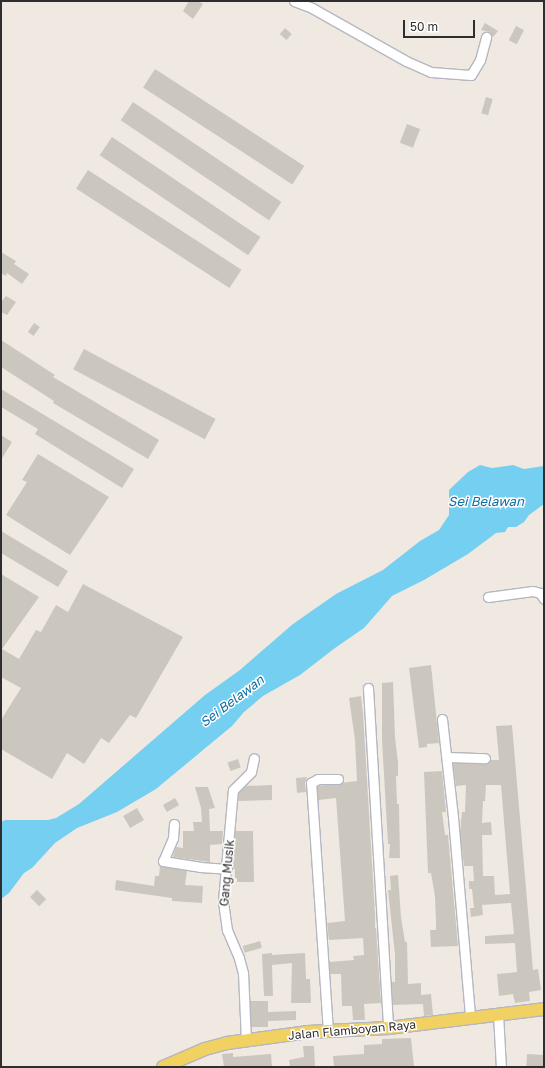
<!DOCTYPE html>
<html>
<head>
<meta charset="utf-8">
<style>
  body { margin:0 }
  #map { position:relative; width:545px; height:1068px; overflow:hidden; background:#efe9e1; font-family:"Golos Text",sans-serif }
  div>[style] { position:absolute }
  .water>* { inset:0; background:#75cff0 }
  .building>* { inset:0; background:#cbc7bf; transform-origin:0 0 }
  .roads { filter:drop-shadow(1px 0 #b4b7c1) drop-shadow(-1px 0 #b4b7c1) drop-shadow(0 1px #b4b7c1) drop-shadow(0 -1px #b4b7c1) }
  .minor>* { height:9px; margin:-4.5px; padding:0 4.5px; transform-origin:4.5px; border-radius:4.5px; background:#fff }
  .major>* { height:12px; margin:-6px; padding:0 6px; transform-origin:6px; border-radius:6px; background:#f2d163 }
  span { translate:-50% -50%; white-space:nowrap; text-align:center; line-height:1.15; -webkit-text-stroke:3px #fff; paint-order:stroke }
  .street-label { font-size:12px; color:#2e2e2e }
  .water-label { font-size:13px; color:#0d6fa3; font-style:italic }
  .frame { position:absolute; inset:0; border:2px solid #2e2e2e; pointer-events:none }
  .scale { position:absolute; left:403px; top:20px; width:72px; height:18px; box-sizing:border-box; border:2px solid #2e2e2e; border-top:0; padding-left:5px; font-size:12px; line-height:14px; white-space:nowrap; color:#2e2e2e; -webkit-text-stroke:3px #fff; paint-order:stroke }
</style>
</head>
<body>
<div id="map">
  <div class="water">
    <div style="clip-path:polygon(480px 465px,492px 468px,513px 465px,524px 469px,544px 466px,544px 504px,529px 515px,524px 522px,516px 527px,508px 527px,505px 532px,496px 533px,468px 554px,424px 580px,392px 596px,364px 628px,335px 648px,300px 675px,263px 696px,244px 712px,232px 726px,156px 789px,117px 812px,77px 828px,55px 843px,32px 868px,24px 873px,9px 893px,1px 899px,1px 822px,5px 820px,48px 820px,56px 818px,79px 804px,205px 695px,240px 670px,293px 624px,336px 594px,383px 570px,420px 541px,439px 530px,449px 515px,449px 490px,468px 472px)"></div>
  </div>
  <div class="building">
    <div style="clip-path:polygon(189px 1px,198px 1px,203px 4px,193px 19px,183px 11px)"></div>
    <div style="clip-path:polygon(485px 23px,498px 31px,493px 37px,490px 32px,481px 30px)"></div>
    <div style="left:516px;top:26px;width:9px;height:16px;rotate:27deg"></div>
    <div style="left:285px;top:28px;width:9px;height:8px;rotate:41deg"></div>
    <div style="left:155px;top:69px;width:178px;height:22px;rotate:33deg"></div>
    <div style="left:486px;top:97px;width:7px;height:17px;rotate:16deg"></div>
    <div style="left:133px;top:102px;width:179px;height:22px;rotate:34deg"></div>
    <div style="left:407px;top:124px;width:14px;height:20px;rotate:21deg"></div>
    <div style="left:112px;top:137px;width:179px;height:22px;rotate:34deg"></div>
    <div style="left:88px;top:170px;width:183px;height:22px;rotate:33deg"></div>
    <div style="clip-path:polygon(1px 252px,16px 261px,14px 264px,29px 274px,22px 284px,7px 273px,6px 276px,1px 273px)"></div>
    <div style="clip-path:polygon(6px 296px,16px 302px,7px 315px,1px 312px,1px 302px)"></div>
    <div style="left:34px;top:323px;width:7px;height:11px;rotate:34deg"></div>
    <div style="clip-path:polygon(1px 340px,55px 375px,53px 377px,159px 440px,148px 459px,53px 403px,54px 401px,1px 367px)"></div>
    <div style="left:84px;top:349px;width:149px;height:23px;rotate:28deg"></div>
    <div style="clip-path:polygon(1px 389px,134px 469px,122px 488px,35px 434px,38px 429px,1px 407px)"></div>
    <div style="clip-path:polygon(1px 435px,12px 442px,1px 460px)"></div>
    <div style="clip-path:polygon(38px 454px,109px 497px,70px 555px,6px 515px,27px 482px,22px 480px)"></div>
    <div style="clip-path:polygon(1px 531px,68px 571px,58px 587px,1px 553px)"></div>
    <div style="clip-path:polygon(1px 574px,39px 597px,2px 649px,19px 659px,36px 630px,41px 632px,56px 605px,68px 612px,83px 584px,183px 637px,136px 718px,130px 715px,109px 743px,101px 738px,84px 764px,67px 753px,52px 779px,1px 749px,1px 720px,21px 688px,1px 677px)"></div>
    <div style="clip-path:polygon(431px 665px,439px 743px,427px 744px,427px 747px,419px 748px,409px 668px)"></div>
    <div style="clip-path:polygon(393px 682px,395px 737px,398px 763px,398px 776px,396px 776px,397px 804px,399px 804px,400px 858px,389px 858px,390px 844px,388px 844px,382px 740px,382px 683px)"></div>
    <div style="clip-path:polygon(361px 696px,363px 713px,375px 914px,375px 928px,376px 928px,381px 1003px,364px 1004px,365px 1020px,353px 1020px,352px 1006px,342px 1006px,341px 974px,330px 974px,329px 962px,354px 960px,353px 956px,364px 955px,363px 938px,329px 940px,327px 923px,345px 921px,336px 798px,318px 800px,317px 786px,357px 781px,355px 740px,349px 698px)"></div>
    <div style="clip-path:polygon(evenodd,512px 725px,533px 970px,538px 969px,541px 990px,529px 992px,530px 1001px,515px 1003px,513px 994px,499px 996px,497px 974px,517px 972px,515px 943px,485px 944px,485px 936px,514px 934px,511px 903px,482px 905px,483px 915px,471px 917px,470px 908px,474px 908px,472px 889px,469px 889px,469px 881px,474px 881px,473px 866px,464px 866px,460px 833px,462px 812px,465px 812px,466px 785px,456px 786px,453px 763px,485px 764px,491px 760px,499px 760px,496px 726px,512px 725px,486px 785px,501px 785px,510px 894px,495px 895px,494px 876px,483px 876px,482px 835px,492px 835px,491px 822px,482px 823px,483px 801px,485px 801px,486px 785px)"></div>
    <div style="left:238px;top:759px;width:9px;height:11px;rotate:72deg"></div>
    <div style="clip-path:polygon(442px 771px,446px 812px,442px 812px,445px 835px,448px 835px,458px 946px,431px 947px,430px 930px,436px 930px,436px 921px,435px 897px,431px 873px,428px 873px,424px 772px)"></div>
    <div style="clip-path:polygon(307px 777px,305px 783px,306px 792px,297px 793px,296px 778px)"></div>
    <div style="clip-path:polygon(272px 785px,272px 800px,238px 801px,239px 793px,246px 786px)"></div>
    <div style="clip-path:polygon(195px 787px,208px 787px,215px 808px,209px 809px,210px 831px,223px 831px,222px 844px,210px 845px,210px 862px,173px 857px,176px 847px,183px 848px,183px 831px,194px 831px,193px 822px,202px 822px,201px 808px)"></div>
    <div style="left:175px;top:798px;width:8px;height:14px;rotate:60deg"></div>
    <div style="left:137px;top:808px;width:14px;height:16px;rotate:60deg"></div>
    <div style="clip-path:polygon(235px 831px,253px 831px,254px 882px,237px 882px,237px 878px,235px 878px,235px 869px,233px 869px,232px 866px)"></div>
    <div style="clip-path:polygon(160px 866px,187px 871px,185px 885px,203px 886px,202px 903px,172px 901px,172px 898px,115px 890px,116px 880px,154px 886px,155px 876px,159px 876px)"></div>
    <div style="clip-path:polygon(398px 875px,401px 917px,405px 942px,407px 942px,408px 984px,421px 983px,421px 995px,431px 994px,433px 1015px,424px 1016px,423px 1004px,393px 1005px,391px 982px,395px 982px,395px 955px,388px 890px,391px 890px,390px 876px)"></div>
    <div style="left:37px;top:890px;width:13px;height:10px;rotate:45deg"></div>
    <div style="left:260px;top:941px;width:7px;height:18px;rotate:74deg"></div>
    <div style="clip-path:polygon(272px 953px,272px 955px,305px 953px,306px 979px,310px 979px,311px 1003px,291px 1003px,292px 963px,272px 965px,273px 996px,264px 996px,262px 954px)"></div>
    <div style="clip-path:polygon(250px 1001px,268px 1001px,268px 1012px,296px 1011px,296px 1020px,268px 1021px,268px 1027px,251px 1027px)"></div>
    <div style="clip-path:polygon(411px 1038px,414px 1067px,334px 1067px,333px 1056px,364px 1054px,364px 1045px,382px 1044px,382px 1039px)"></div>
    <div style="clip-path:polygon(303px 1046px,314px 1046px,315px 1067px,290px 1067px,289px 1060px,304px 1057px)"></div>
    <div style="clip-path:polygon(233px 1053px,233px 1057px,271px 1054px,272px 1067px,224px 1067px,222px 1054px)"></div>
    <div style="left:527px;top:1054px;width:17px;height:13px;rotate:3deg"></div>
  </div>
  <div class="roads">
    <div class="minor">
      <div style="left:294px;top:1px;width:19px;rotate:21deg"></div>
      <div style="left:312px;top:8px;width:108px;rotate:29.4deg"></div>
      <div style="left:406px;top:61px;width:27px;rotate:24deg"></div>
      <div style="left:431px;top:72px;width:40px;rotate:4.3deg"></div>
      <div style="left:471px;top:75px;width:17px;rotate:-59deg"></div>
      <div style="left:480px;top:60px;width:24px;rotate:-75deg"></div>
      <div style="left:488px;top:597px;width:45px;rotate:-7.6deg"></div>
      <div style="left:533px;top:591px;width:7px;rotate:16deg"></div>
      <div style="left:540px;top:593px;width:7px;rotate:56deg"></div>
      <div style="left:368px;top:688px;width:341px;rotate:86.6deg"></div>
      <div style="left:442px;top:719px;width:99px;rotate:83.6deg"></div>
      <div style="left:453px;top:817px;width:201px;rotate:85.1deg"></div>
      <div style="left:447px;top:757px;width:38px;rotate:2deg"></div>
      <div style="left:174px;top:824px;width:14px;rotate:94deg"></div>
      <div style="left:173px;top:838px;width:25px;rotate:113deg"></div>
      <div style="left:163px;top:861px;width:37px;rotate:9deg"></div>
      <div style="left:200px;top:867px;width:27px;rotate:4deg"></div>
      <div style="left:498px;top:1014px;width:53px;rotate:86.8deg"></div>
      <div style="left:328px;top:1031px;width:249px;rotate:-93.9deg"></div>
      <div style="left:311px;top:783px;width:8px;rotate:-30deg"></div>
      <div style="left:318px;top:779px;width:20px"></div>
      <div style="left:246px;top:1041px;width:68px;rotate:-92.5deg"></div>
      <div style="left:243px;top:973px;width:16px;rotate:-105deg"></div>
      <div style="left:239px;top:958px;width:30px;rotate:-113deg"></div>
      <div style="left:227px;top:930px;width:29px;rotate:-98deg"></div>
      <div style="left:223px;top:901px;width:111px;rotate:-84.9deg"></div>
      <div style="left:233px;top:790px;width:25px;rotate:-45deg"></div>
      <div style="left:251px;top:772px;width:14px;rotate:-78deg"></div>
    </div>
    <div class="major">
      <div style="left:163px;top:1067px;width:46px;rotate:-23.2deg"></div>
      <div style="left:205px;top:1049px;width:23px;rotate:-15deg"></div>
      <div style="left:227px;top:1043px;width:82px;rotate:-7.7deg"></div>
      <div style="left:308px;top:1032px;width:80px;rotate:-2.9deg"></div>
      <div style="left:388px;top:1028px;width:157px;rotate:-6.9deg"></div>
    </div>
  </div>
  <div class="street-label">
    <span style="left:227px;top:873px;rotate:-85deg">Gang Musik</span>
    <span style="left:352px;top:1030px;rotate:-5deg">Jalan Flamboyan Raya</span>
  </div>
  <div class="water-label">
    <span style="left:486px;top:501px">Sei Belawan</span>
    <span style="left:232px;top:701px;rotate:-37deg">Sei Belawan</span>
  </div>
  <div class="frame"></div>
  <div class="scale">50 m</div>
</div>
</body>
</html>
